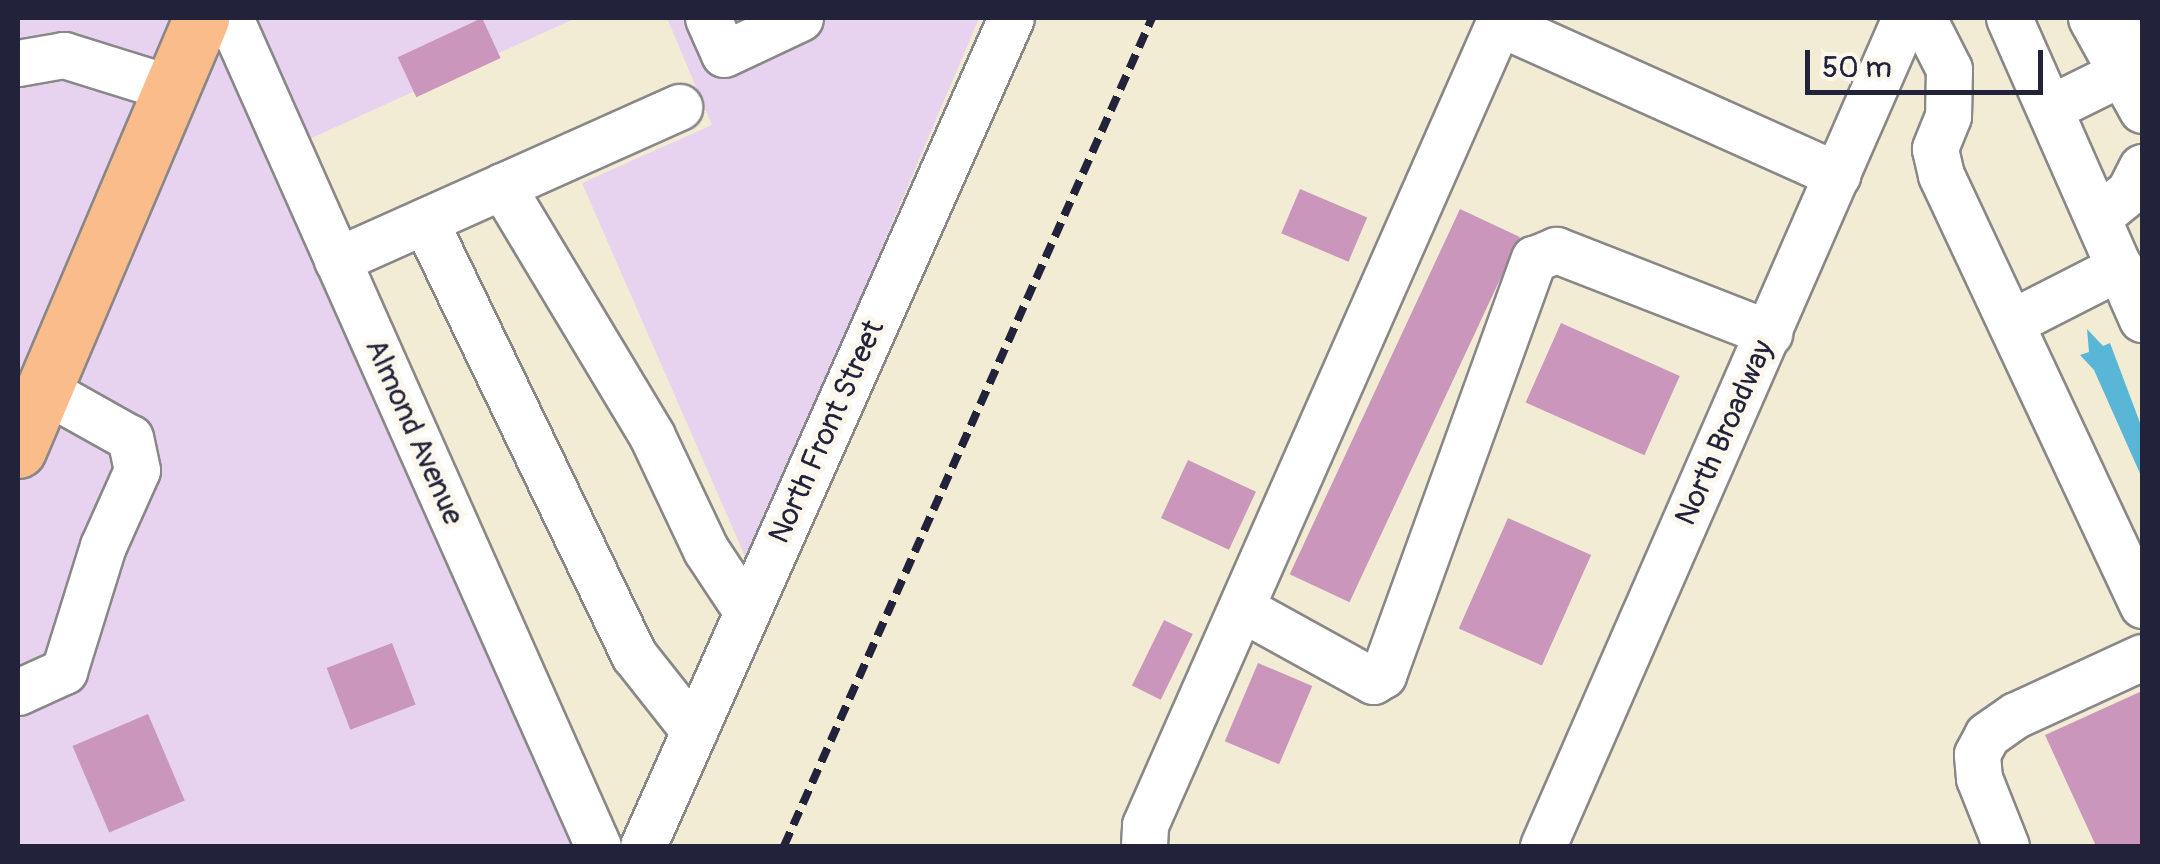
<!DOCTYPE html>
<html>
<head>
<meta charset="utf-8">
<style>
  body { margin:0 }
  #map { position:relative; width:2160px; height:864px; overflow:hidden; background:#f2ecd4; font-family:Pangolin,sans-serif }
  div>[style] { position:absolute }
  .built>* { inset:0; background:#e7d2ef }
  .water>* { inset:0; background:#59b6d7 }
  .building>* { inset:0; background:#ca96bb; transform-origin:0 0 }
  .roads { filter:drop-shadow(2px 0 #8a8788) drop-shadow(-2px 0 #8a8788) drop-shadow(0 2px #8a8788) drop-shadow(0 -2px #8a8788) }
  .minor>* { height:45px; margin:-22.5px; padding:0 22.5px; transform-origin:22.5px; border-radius:22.5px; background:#fff }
  .major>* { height:55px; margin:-27.5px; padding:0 27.5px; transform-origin:27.5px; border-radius:27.5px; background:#f9bc8a }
  .rail>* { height:8px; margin-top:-4px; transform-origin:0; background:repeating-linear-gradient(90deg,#22223b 0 15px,transparent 0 23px) }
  span { translate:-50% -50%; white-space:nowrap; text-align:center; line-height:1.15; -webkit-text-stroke:10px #fbf7ec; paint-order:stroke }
  .street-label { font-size:30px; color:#22223b }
  .frame { position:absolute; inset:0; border:20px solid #22223b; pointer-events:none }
  .scale { position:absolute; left:1805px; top:50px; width:238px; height:45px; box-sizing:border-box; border:5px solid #22223b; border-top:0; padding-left:12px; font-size:30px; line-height:35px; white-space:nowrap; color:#22223b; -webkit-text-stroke:8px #fbf7ec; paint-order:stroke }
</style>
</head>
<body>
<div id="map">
  <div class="built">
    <div style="clip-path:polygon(18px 18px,576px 18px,265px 159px,576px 846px,18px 846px)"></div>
    <div style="clip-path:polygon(667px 18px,979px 18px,748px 563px,582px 183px,712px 125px)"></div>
  </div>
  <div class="water">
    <div style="clip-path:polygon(2087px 329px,2103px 346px,2110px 343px,2142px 428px,2142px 478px,2094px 370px,2080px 355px,2089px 352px)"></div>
  </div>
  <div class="building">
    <div style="left:482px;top:18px;width:44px;height:93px;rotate:65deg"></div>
    <div style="left:1300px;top:189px;width:73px;height:48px;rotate:23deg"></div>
    <div style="left:1460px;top:209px;width:66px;height:403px;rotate:25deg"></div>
    <div style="left:1561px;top:323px;width:130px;height:87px;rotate:24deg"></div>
    <div style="left:1188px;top:460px;width:75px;height:64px;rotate:25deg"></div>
    <div style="left:1508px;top:518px;width:91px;height:121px;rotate:24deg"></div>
    <div style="left:1164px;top:620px;width:32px;height:73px;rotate:26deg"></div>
    <div style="left:392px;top:643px;width:66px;height:70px;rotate:69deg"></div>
    <div style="left:1258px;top:663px;width:59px;height:85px;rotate:23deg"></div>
    <div style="clip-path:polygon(2142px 691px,2142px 846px,2096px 846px,2045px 735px)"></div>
    <div style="left:148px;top:714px;width:94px;height:82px;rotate:67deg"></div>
  </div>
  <div class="roads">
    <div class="minor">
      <div style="left:230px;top:18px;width:906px;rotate:66.04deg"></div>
      <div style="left:708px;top:18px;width:39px;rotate:66deg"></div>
      <div style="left:724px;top:54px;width:84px;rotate:-25.3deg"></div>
      <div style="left:1923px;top:18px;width:57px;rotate:63deg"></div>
      <div style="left:1949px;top:69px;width:47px;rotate:91.2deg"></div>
      <div style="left:1948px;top:116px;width:35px;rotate:112deg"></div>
      <div style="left:1935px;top:149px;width:27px;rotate:77deg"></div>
      <div style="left:1941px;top:175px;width:475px;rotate:64.9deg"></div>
      <div style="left:2009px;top:18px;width:329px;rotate:66.2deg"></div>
      <div style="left:2091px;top:18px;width:105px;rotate:61deg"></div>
      <div style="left:1499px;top:23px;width:371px;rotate:24.2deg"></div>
      <div style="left:18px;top:63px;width:47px;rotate:-9.9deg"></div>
      <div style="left:64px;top:55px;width:111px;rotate:17.3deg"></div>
      <div style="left:2050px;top:108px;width:77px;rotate:-26.2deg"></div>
      <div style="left:2119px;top:74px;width:60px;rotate:-68.6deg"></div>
      <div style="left:502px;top:186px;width:292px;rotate:59deg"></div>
      <div style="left:652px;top:436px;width:126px;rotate:64.7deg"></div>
      <div style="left:706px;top:550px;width:74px;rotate:56.5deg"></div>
      <div style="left:2099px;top:216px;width:38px;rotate:-39deg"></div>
      <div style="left:2129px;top:192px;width:28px;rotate:-63deg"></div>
      <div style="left:425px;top:221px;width:482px;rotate:64.3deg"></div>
      <div style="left:634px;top:655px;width:97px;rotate:51.7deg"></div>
      <div style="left:337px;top:260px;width:375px;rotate:-24.1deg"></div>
      <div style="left:2012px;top:322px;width:121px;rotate:-27deg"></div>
      <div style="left:1241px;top:608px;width:151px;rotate:28.9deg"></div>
      <div style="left:1373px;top:681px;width:12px;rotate:-31deg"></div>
      <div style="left:1383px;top:675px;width:443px;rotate:-70.1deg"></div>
      <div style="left:1534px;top:259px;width:24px;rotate:-22deg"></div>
      <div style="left:1556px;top:250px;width:229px;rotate:21.3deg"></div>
      <div style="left:18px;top:692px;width:51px;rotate:-24.5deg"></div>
      <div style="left:64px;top:671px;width:131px;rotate:-72.7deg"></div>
      <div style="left:103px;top:546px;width:83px;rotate:-65.9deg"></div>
      <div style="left:137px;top:470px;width:33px;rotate:-102deg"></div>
      <div style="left:130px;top:438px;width:102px;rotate:-150.7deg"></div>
      <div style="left:643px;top:846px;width:906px;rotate:-66.04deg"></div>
      <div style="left:1144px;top:846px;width:21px;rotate:-87deg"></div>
      <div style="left:1145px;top:825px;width:882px;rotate:-66.2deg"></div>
      <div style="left:1543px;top:846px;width:904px;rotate:-66.39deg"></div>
      <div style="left:2006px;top:846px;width:73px;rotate:-111.7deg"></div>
      <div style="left:1979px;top:778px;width:24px;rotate:-95deg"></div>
      <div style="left:1977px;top:754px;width:21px;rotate:-62deg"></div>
      <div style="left:1987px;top:735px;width:35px;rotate:-35deg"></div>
      <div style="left:2016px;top:715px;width:139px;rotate:-24.7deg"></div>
    </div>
    <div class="major">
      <div style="left:18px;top:450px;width:469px;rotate:-67deg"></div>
    </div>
  </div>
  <div class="rail">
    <div style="left:784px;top:846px;width:906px;rotate:-66.04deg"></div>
  </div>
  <div class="street-label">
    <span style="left:414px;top:432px;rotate:66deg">Almond Avenue</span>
    <span style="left:827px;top:432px;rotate:-66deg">North Front Street</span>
    <span style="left:1725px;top:433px;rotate:-66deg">North Broadway</span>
  </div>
  <div class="frame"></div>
  <div class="scale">50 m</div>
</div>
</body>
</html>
